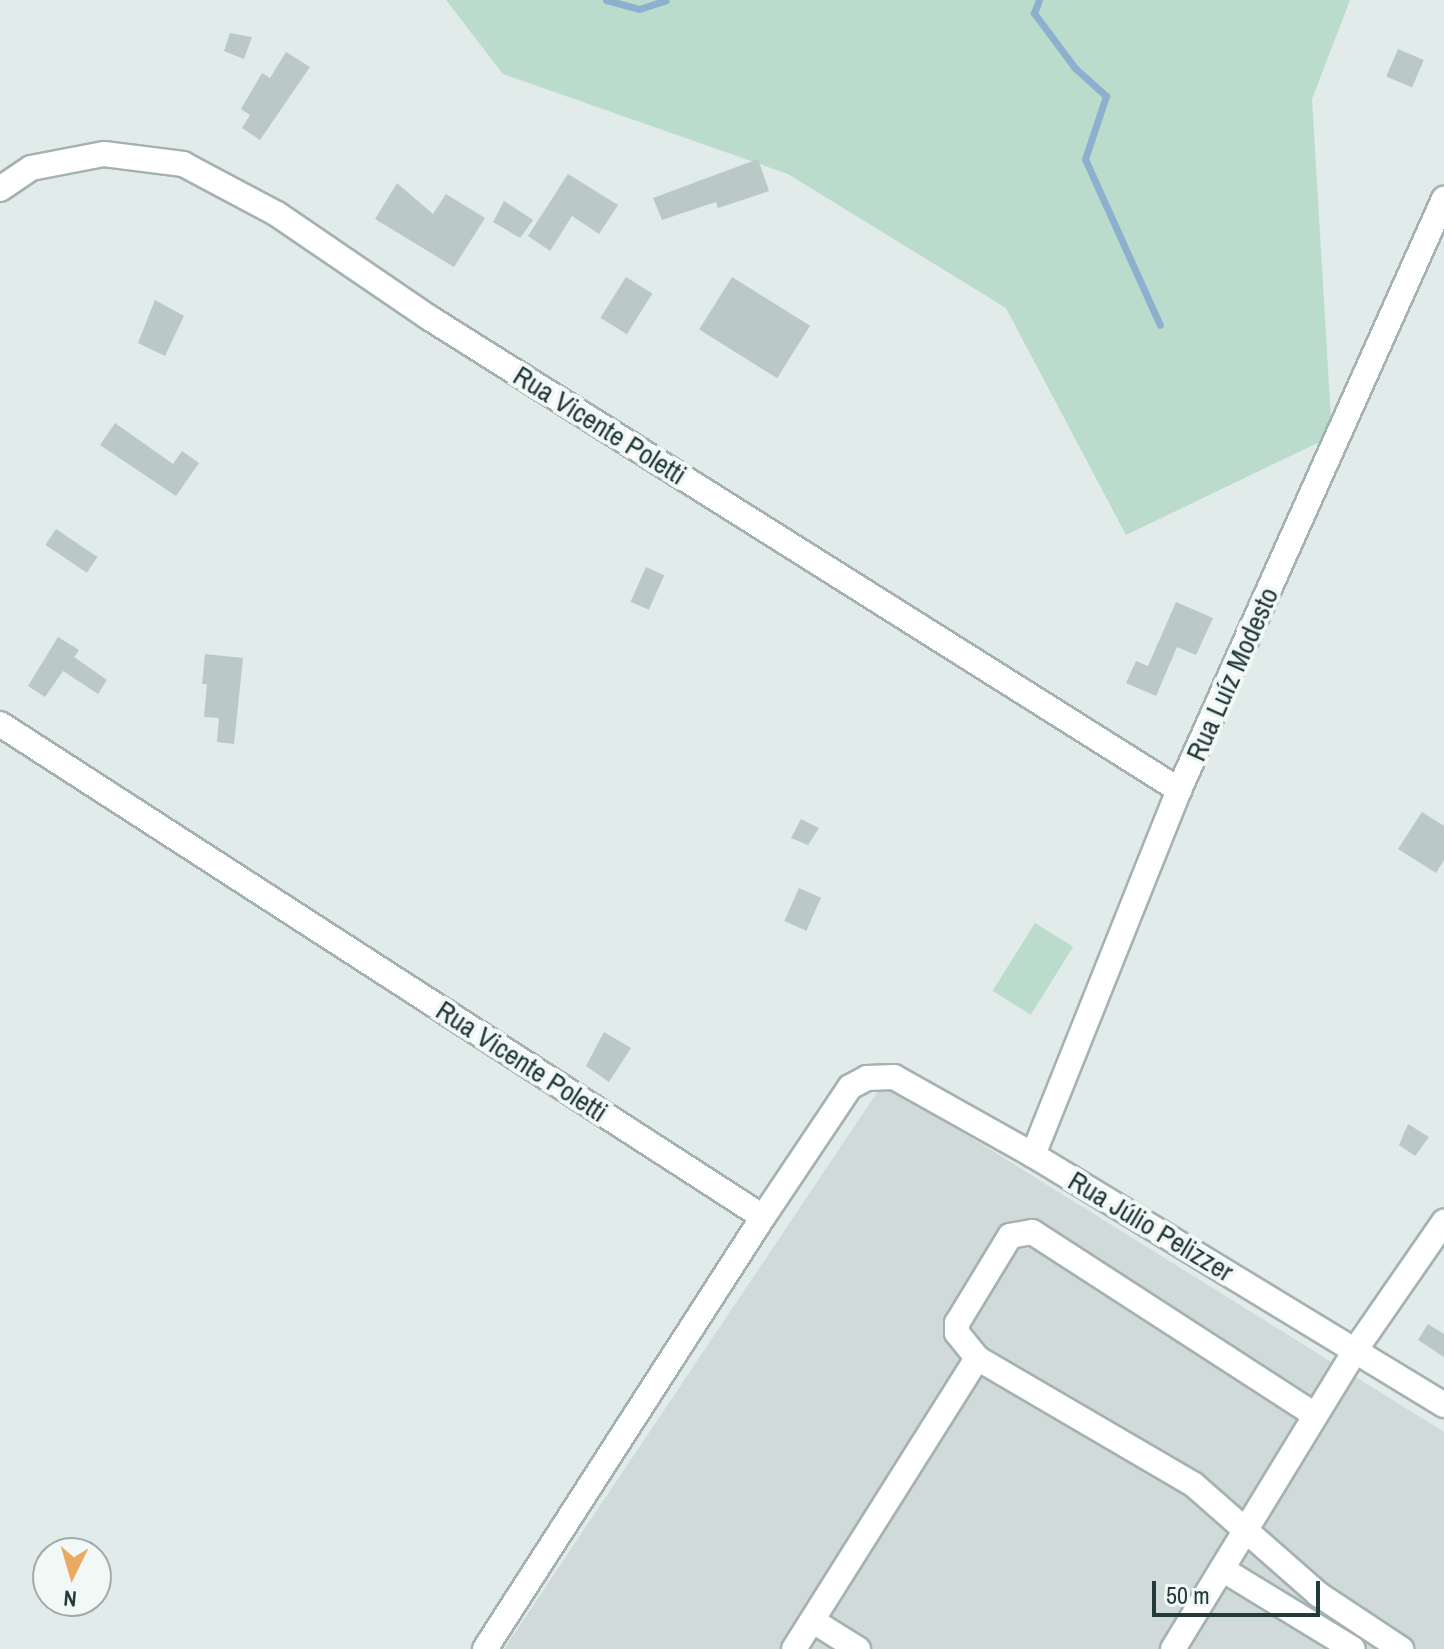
<!DOCTYPE html>
<html>
<head>
<meta charset="utf-8">
<style>
  body { margin:0 }
  #map { position:relative; width:1444px; height:1649px; overflow:hidden; background:#e1ebe9; font-family:"Archivo Narrow",sans-serif }
  div>[style] { position:absolute }
  .built>* { inset:0; background:#d0dbd9 }
  .green>* { inset:0; background:#bbdbcd; transform-origin:0 0 }
  .stream>* { height:7px; margin:-3.5px; padding:0 3.5px; transform-origin:3.5px; border-radius:3.5px; background:#8cb0cd }
  .building>* { inset:0; background:#bac8c6; transform-origin:0 0 }
  .roads { filter:drop-shadow(2px 0 #a4b2b1) drop-shadow(-2px 0 #a4b2b1) drop-shadow(0 2px #a4b2b1) drop-shadow(0 -2px #a4b2b1) }
  .minor>* { height:24px; margin:-12px; padding:0 12px; transform-origin:12px; border-radius:12px; background:#fff }
  span { translate:-50% -50%; white-space:nowrap; text-align:center; line-height:1.15; -webkit-text-stroke:8px #f1f8f6; paint-order:stroke }
  .street-label { font-size:28px; color:#233a3a }
  .north { position:absolute; left:32px; top:1537px; width:80px; height:80px; box-sizing:border-box; background:#f1f8f6; border:2px solid #9facab; border-radius:50%; rotate:185deg; font-size:22px; font-weight:700; line-height:32px; text-align:center; color:#233a3a }
  .north::after { content:''; display:block; margin:auto; width:28px; height:36px; background:#e9aa61; clip-path:polygon(50% 0,100% 100%,50% 72%,0 100%) }
  .scale { position:absolute; left:1152px; top:1581px; width:168px; height:36px; box-sizing:border-box; border:4px solid #233a3a; border-top:0; padding-left:10px; font-size:24px; line-height:28px; white-space:nowrap; color:#233a3a; -webkit-text-stroke:6px #f1f8f6; paint-order:stroke }
</style>
</head>
<body>
<div id="map">
  <div class="built">
    <div style="clip-path:polygon(890px 1087px,1444px 1432px,1444px 1649px,504px 1649px,880px 1088px)"></div>
  </div>
  <div class="green">
    <div style="clip-path:polygon(446px 0,1350px 0,1312px 99px,1332px 436px,1126px 535px,1006px 308px,788px 174px,503px 74px)"></div>
    <div style="left:1035px;top:923px;width:45px;height:80px;rotate:32deg"></div>
  </div>
  <div class="stream">
    <div style="left:606px;top:0;width:34px;rotate:15deg"></div>
    <div style="left:639px;top:9px;width:28px;rotate:-18deg"></div>
    <div style="left:1039px;top:0;width:14px;rotate:111deg"></div>
    <div style="left:1034px;top:13px;width:69px;rotate:53.3deg"></div>
    <div style="left:1075px;top:68px;width:42px;rotate:42.1deg"></div>
    <div style="left:1106px;top:96px;width:66px;rotate:108.4deg"></div>
    <div style="left:1085px;top:159px;width:182px;rotate:65.7deg"></div>
  </div>
  <div class="building">
    <div style="clip-path:polygon(230px 33px,252px 37px,244px 59px,224px 51px)"></div>
    <div style="left:1398px;top:49px;width:28px;height:30px;rotate:23deg"></div>
    <div style="clip-path:polygon(286px 52px,310px 67px,260px 140px,242px 128px,250px 115px,241px 109px,262px 73px,270px 78px)"></div>
    <div style="clip-path:polygon(758px 159px,769px 191px,718px 208px,716px 202px,662px 220px,653px 198px)"></div>
    <div style="clip-path:polygon(568px 174px,618px 205px,599px 234px,572px 216px,550px 251px,528px 236px)"></div>
    <div style="clip-path:polygon(397px 183px,433px 214px,446px 194px,485px 218px,454px 267px,375px 219px)"></div>
    <div style="clip-path:polygon(504px 201px,533px 220px,520px 238px,493px 222px)"></div>
    <div style="left:626px;top:277px;width:31px;height:48px;rotate:32deg"></div>
    <div style="left:732px;top:277px;width:92px;height:62px;rotate:32deg"></div>
    <div style="clip-path:polygon(155px 300px,184px 316px,165px 356px,138px 343px)"></div>
    <div style="clip-path:polygon(115px 423px,173px 464px,182px 451px,199px 463px,176px 496px,100px 445px)"></div>
    <div style="left:56px;top:529px;width:50px;height:19px;rotate:34deg"></div>
    <div style="left:646px;top:567px;width:20px;height:38px;rotate:24deg"></div>
    <div style="clip-path:polygon(1176px 602px,1213px 618px,1196px 655px,1177px 647px,1156px 696px,1126px 683px,1136px 661px,1148px 666px)"></div>
    <div style="clip-path:polygon(58px 637px,79px 650px,74px 657px,107px 680px,98px 694px,63px 671px,45px 697px,28px 686px)"></div>
    <div style="clip-path:polygon(205px 654px,243px 658px,234px 744px,217px 742px,219px 718px,204px 717px,207px 684px,202px 684px)"></div>
    <div style="clip-path:polygon(1422px 812px,1444px 826px,1444px 860px,1436px 873px,1398px 849px)"></div>
    <div style="clip-path:polygon(801px 819px,819px 828px,808px 845px,791px 838px)"></div>
    <div style="left:799px;top:888px;width:24px;height:36px;rotate:24deg"></div>
    <div style="clip-path:polygon(604px 1032px,631px 1048px,609px 1082px,586px 1066px)"></div>
    <div style="clip-path:polygon(1408px 1124px,1429px 1137px,1415px 1156px,1399px 1145px)"></div>
    <div style="clip-path:polygon(1428px 1324px,1444px 1334px,1444px 1357px,1418px 1340px)"></div>
  </div>
  <div class="roads">
    <div class="minor">
      <div style="left:0;top:189px;width:37px;rotate:-34deg"></div>
      <div style="left:31px;top:168px;width:74px;rotate:-10.9deg"></div>
      <div style="left:104px;top:154px;width:80px;rotate:7.2deg"></div>
      <div style="left:183px;top:164px;width:106px;rotate:28deg"></div>
      <div style="left:277px;top:214px;width:183px;rotate:34.3deg"></div>
      <div style="left:428px;top:317px;width:888px;rotate:32.2deg"></div>
      <div style="left:0;top:724px;width:908px;rotate:32.87deg"></div>
      <div style="left:1033px;top:1155px;width:393px;rotate:-68.2deg"></div>
      <div style="left:1179px;top:790px;width:648px;rotate:-65.85deg"></div>
      <div style="left:1315px;top:1415px;width:337px;rotate:-147.1deg"></div>
      <div style="left:1032px;top:1232px;width:22px;rotate:170deg"></div>
      <div style="left:1010px;top:1236px;width:102px;rotate:121.3deg"></div>
      <div style="left:957px;top:1323px;width:10px;rotate:90deg"></div>
      <div style="left:957px;top:1333px;width:32px;rotate:51deg"></div>
      <div style="left:977px;top:1358px;width:251px;rotate:30.3deg"></div>
      <div style="left:1194px;top:1485px;width:165px;rotate:41.3deg"></div>
      <div style="left:1318px;top:1594px;width:100px;rotate:33.5deg"></div>
      <div style="left:1222px;top:1569px;width:153px;rotate:31.4deg"></div>
      <div style="left:813px;top:1621px;width:53px;rotate:31.9deg"></div>
      <div style="left:485px;top:1649px;width:514px;rotate:-57.24deg"></div>
      <div style="left:763px;top:1217px;width:156px;rotate:-56.2deg"></div>
      <div style="left:850px;top:1087px;width:19px;rotate:-28deg"></div>
      <div style="left:867px;top:1078px;width:27px;rotate:-2deg"></div>
      <div style="left:894px;top:1077px;width:159px;rotate:29.3deg"></div>
      <div style="left:1033px;top:1155px;width:481px;rotate:31.3deg"></div>
      <div style="left:794px;top:1649px;width:344px;rotate:-57.8deg"></div>
      <div style="left:1173px;top:1649px;width:351px;rotate:-58.6deg"></div>
      <div style="left:1356px;top:1349px;width:155px;rotate:-55.3deg"></div>
    </div>
  </div>
  <div class="street-label">
    <span style="left:600px;top:425px;rotate:32deg">Rua Vicente Poletti</span>
    <span style="left:1232px;top:674px;rotate:-66deg">Rua Luíz Modesto</span>
    <span style="left:522px;top:1061px;rotate:33deg">Rua Vicente Poletti</span>
    <span style="left:1151px;top:1226px;rotate:31deg">Rua Júlio Pelizzer</span>
  </div>
  <div class="north">N</div>
  <div class="scale">50 m</div>
</div>
</body>
</html>
